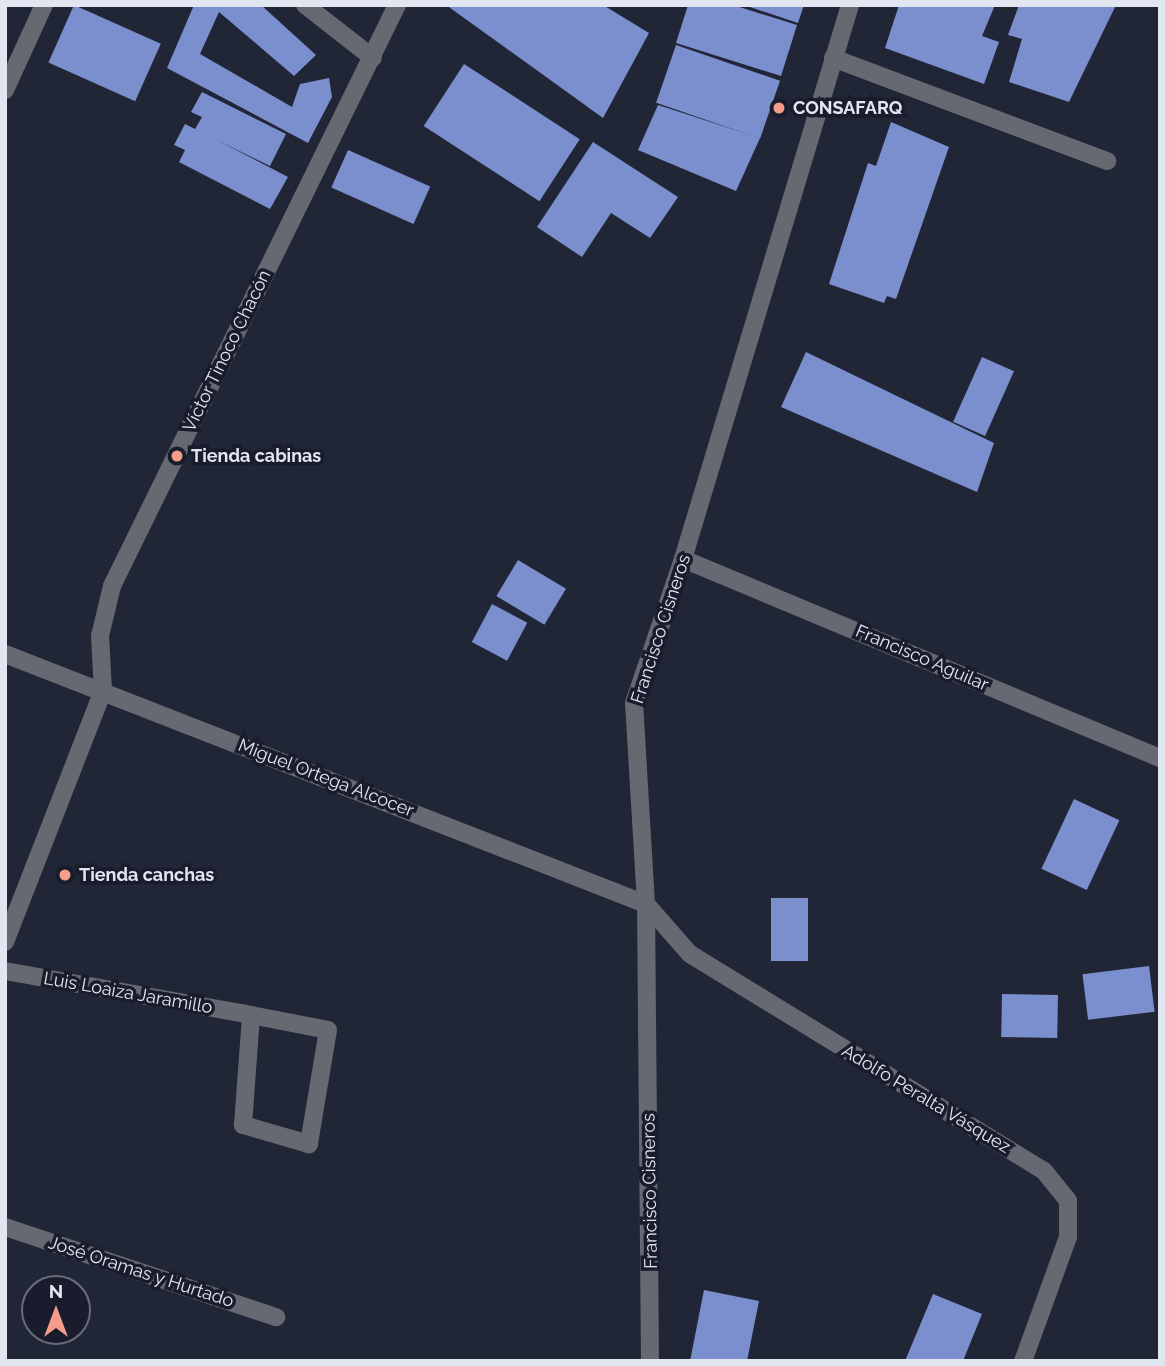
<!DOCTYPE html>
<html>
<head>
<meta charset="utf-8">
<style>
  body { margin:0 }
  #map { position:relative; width:1165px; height:1366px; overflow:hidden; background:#212637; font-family:Raleway,sans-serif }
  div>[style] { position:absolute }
  .building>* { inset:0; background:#7b8ece; transform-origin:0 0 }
  .street>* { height:18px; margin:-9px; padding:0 9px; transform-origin:9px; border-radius:9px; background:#666971 }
  .dots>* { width:19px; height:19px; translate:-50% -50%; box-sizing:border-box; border:4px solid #181c2c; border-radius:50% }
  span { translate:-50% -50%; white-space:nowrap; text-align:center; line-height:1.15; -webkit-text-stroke:7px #181c2c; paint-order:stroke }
  .poi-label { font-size:18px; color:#e2e6f1; font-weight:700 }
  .left { translate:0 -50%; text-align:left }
  .street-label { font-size:18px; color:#e2e6f1 }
  .frame { position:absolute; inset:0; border:7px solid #e2e6f1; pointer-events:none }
  .north { position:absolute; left:21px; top:1275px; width:70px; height:70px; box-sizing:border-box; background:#181c2c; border:2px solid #696d7b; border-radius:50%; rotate:0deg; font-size:19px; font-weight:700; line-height:28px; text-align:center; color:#e2e6f1 }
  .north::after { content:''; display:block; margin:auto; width:24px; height:32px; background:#f49e89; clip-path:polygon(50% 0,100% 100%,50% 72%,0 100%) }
</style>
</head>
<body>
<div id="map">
  <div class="building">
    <div style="left:74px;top:5px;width:95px;height:63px;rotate:24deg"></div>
    <div style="clip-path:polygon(194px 5px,261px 5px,316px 55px,294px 76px,219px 12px,200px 54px,292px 107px,300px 84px,329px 78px,332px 97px,308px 143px,167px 68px)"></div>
    <div style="clip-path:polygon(446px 5px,603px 5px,649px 33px,603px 118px)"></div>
    <div style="clip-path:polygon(688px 5px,733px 5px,797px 25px,781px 76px,676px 43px)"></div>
    <div style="clip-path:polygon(744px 5px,804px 5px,798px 23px)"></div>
    <div style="clip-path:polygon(899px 5px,995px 5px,982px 36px,999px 42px,984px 84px,885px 48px)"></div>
    <div style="clip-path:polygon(1019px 5px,1116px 5px,1069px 102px,1009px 82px,1022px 39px,1008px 35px)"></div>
    <div style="left:676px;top:45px;width:110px;height:61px;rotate:19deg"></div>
    <div style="left:464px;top:64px;width:138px;height:74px;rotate:33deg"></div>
    <div style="clip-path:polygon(202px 92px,286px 134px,270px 166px,217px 140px,288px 177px,270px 209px,179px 162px,185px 150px,174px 145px,185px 124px,195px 129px,202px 117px,191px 112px)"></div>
    <div style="clip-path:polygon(658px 105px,760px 138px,736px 191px,638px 150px)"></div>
    <div style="clip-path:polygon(891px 122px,949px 147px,896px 299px,887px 296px,884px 303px,829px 284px,868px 163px,876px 166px)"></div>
    <div style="clip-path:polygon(593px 142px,678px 197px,650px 238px,611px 213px,582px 257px,537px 227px)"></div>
    <div style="left:348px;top:150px;width:90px;height:41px;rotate:24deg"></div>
    <div style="clip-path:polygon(806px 352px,994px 443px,977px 492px,781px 407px)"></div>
    <div style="left:982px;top:357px;width:35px;height:71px;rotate:24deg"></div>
    <div style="left:518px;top:560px;width:56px;height:42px;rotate:31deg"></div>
    <div style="left:492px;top:604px;width:40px;height:43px;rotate:28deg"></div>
    <div style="left:1074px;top:799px;width:50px;height:77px;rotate:25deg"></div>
    <div style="left:771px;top:898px;width:37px;height:63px"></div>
    <div style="left:1149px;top:966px;width:46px;height:67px;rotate:83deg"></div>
    <div style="left:1002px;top:994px;width:56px;height:43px;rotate:1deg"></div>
    <div style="clip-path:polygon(704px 1290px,759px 1301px,747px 1361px,690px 1361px)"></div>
    <div style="clip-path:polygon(933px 1294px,982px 1314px,963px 1361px,905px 1361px)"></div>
  </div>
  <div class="street">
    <div style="left:305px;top:5px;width:86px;rotate:37.9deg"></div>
    <div style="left:833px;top:58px;width:293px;rotate:20.6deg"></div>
    <div style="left:5px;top:90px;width:94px;rotate:-65.4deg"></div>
    <div style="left:683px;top:559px;width:517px;rotate:22.65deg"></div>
    <div style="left:5px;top:654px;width:688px;rotate:21.31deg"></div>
    <div style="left:646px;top:904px;width:67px;rotate:48.7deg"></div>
    <div style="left:690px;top:954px;width:415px;rotate:31.5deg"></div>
    <div style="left:1044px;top:1171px;width:38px;rotate:51deg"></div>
    <div style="left:1068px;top:1201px;width:36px;rotate:90deg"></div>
    <div style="left:1068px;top:1237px;width:132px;rotate:109.9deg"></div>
    <div style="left:5px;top:942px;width:269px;rotate:-68.7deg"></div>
    <div style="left:103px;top:691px;width:55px;rotate:-93.1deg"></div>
    <div style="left:100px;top:636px;width:51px;rotate:-76.5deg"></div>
    <div style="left:112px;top:586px;width:647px;rotate:-63.87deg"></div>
    <div style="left:5px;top:971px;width:250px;rotate:10.1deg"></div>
    <div style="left:251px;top:1015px;width:78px;rotate:11deg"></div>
    <div style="left:328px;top:1030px;width:116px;rotate:99.5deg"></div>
    <div style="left:309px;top:1144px;width:69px;rotate:-163.9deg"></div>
    <div style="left:243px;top:1125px;width:110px;rotate:-85.8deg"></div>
    <div style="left:5px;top:1227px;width:286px;rotate:18.4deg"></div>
    <div style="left:650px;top:1361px;width:457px;rotate:-90.5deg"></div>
    <div style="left:646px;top:904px;width:201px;rotate:-93.4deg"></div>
    <div style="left:634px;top:703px;width:152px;rotate:-71.2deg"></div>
    <div style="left:683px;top:559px;width:579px;rotate:-73.22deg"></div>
  </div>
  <div class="dots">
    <div style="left:779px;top:108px;background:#f49e89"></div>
    <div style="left:177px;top:456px;background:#f49e89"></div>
    <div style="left:65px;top:875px;background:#f49e89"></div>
  </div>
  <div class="poi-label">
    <span class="left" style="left:793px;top:108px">CONSAFARQ</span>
    <span class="left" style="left:191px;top:456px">Tienda cabinas</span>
    <span class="left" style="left:79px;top:875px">Tienda canchas</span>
  </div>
  <div class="street-label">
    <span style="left:227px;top:351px;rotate:-64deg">Víctor Tinoco Chacón</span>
    <span style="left:661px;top:629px;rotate:-72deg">Francisco Cisneros</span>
    <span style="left:922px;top:658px;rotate:23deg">Francisco Aguilar</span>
    <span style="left:326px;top:778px;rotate:21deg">Miguel Ortega Alcocer</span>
    <span style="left:128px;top:993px;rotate:10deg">Luis Loaiza Jaramillo</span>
    <span style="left:926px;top:1099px;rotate:31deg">Adolfo Peralta Vásquez</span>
    <span style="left:650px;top:1191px;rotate:-91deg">Francisco Cisneros</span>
    <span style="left:141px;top:1272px;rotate:18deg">José Oramas y Hurtado</span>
  </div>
  <div class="frame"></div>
  <div class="north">N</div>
</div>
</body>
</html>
